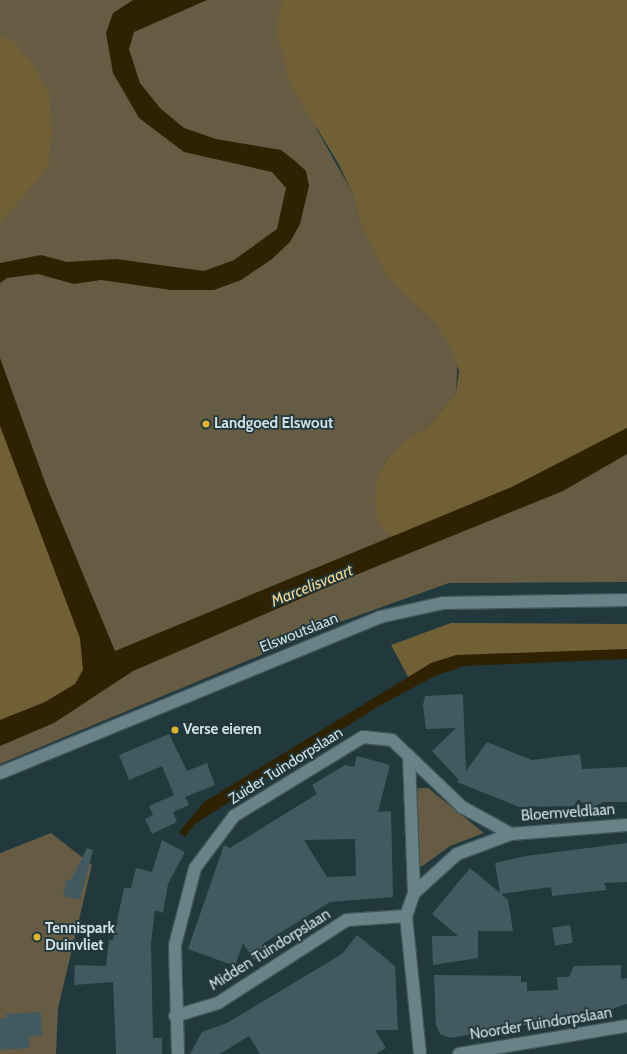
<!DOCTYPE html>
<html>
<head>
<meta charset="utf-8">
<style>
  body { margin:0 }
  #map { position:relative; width:627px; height:1054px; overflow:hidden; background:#21383d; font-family:Cabin,sans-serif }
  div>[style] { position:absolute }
  .green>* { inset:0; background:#665c43 }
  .forest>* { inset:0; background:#716036 }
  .water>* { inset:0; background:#2e2202 }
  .building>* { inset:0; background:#425a5f; transform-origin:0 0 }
  .roads { filter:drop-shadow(1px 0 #415559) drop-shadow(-1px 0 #415559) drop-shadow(0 1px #415559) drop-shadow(0 -1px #415559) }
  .minor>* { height:12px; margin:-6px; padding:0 6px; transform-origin:6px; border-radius:6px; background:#698287 }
  .dots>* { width:11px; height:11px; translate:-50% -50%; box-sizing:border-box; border:2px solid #21383d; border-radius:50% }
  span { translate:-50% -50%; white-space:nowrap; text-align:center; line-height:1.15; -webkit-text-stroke:3.5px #21383d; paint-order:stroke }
  .poi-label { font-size:15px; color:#d2e0e3; font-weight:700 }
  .left { translate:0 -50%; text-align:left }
  .street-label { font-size:15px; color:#d2e0e3 }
  .water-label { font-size:16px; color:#f1d48f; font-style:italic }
</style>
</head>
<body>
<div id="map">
  <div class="green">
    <div style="clip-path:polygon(0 0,303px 0,316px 128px,352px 192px,362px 228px,459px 332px,456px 393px,427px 428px,388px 458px,378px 475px,388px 535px,397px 558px,489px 520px,627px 454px,627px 582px,449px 583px,340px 622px,0 764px)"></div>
    <div style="clip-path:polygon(419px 788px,428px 788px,484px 833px,450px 846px,421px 867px,418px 863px,415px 795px)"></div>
    <div style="clip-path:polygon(51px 833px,92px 865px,58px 1008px,56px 1054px,0 1054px,0 853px)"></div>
  </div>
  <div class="forest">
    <div style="clip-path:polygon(282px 0,627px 0,627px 428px,512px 487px,391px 538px,384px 531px,377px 518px,375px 498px,378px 475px,388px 458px,407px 439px,427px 428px,456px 393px,459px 371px,453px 352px,437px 325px,389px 279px,362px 228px,352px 192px,338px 163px,290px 84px,276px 32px)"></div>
    <div style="clip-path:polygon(0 35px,13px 41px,32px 63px,49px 94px,52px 133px,48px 167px,0 223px)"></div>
    <div style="clip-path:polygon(0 426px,80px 638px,83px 670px,75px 684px,45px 702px,0 720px)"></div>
    <div style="clip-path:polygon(451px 623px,627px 624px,627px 656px,574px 656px,457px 665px,412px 684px,391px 645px)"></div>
  </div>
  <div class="water">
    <div style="clip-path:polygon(133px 0,207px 0,134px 32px,129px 49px,140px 83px,160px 108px,184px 128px,216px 139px,281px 150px,294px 160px,306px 171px,309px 186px,300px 224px,290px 242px,272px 259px,241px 280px,214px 290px,171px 290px,101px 280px,74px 284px,38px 274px,7px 278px,0 283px,0 263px,41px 255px,67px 262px,116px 259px,204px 271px,234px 260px,277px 229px,286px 188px,272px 172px,184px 152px,139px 118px,113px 73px,106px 33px,113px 13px)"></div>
    <div style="clip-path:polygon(0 358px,46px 485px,115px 651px,512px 487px,627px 428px,627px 454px,563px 491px,358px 574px,133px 671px,54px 723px,0 746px,0 720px,45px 702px,75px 684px,83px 670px,80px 638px,0 426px)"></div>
    <div style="clip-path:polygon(627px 649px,627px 659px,464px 666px,435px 676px,377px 707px,195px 824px,185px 837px,179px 832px,204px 802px,431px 663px,456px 655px)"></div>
  </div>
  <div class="building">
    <div style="clip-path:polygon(463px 694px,466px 771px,487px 742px,532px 760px,580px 754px,582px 769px,627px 767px,627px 802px,603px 802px,590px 809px,578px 799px,574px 806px,519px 807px,457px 782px,459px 780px,432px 751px,456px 728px,426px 729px,423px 705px,425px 696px)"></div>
    <div style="clip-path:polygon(169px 734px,187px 771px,207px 763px,215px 785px,185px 797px,189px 805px,173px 812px,177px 822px,152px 834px,145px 819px,153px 815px,149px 806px,174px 795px,162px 766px,129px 780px,119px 755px)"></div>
    <div style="clip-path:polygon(evenodd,357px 756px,390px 765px,378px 812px,391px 811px,393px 897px,330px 902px,264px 943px,269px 951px,254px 960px,243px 943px,235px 966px,188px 949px,224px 845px,230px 848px,317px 794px,312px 785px,345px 765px,354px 767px,357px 756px,355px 839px,356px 876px,327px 877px,304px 840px,355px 839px)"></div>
    <div style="clip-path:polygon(162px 840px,185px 852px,168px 884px,163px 913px,155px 910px,151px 943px,153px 1038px,162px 1038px,162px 1054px,116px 1054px,113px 982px,74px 985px,75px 965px,106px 966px,109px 940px,113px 940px,124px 888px,131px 888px,136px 868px,152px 872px)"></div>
    <div style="clip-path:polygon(627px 843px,627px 882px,604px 883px,607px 890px,552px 896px,551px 887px,501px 894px,508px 900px,513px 931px,478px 931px,478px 958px,433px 965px,432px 936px,458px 936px,432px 914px,470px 868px,500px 893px,495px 863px,526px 856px)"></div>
    <div style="clip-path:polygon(87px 848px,93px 850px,80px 900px,63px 896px,67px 879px,71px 880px)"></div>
    <div style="left:570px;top:925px;width:18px;height:18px;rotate:81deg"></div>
    <div style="clip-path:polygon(357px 935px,395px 966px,398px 1030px,375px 1030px,386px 1048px,376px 1054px,260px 1054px,249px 1036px,220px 1054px,190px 1054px,202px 1032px,227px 1023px,342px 954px)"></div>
    <div style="clip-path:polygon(621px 965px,621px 979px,627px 978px,627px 1004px,606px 1011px,580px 1011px,580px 1016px,553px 1017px,553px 1020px,450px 1038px,440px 1034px,436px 1025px,434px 975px,521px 976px,521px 982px,527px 982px,527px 991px,558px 990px,557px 977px,569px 977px,574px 966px)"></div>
    <div style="clip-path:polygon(41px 1012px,42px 1036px,29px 1037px,29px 1048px,0 1050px,0 1018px,6px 1018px,6px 1014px)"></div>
  </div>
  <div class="roads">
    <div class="minor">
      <div style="left:409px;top:756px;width:137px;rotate:87.9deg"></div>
      <div style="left:414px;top:893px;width:24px;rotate:109deg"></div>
      <div style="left:406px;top:916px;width:138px;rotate:84.2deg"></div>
      <div style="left:0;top:773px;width:411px;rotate:-22.3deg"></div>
      <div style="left:380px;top:617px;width:65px;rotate:-12.5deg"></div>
      <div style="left:443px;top:603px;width:184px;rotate:-0.9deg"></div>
      <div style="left:414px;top:893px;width:58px;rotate:-42.2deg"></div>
      <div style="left:457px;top:854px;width:58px;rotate:-20.3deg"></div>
      <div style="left:511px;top:834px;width:116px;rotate:-4.4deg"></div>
      <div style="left:175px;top:1016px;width:45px;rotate:-16.8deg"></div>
      <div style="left:218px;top:1003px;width:153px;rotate:-32.8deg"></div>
      <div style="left:347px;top:920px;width:59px;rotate:-3.9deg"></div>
      <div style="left:178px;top:1054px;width:109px;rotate:-91.6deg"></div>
      <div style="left:175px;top:945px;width:80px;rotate:-75.4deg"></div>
      <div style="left:195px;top:868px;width:65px;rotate:-53.1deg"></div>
      <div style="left:234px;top:816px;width:151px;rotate:-31.5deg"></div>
      <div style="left:363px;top:737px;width:29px;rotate:6deg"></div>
      <div style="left:392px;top:740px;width:97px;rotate:43.7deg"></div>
      <div style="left:462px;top:807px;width:56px;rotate:28.9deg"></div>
      <div style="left:459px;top:1054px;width:170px;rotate:-9.5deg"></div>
    </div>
  </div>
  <div class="dots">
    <div style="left:206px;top:424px;background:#deb133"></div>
    <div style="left:175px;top:730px;background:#deb133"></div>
    <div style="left:37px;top:937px;background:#deb133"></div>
  </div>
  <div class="poi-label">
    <span class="left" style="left:214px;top:424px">Landgoed Elswout</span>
    <span class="left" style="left:183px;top:730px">Verse eieren</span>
    <span class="left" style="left:45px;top:937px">Tennispark<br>Duinvliet</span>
  </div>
  <div class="street-label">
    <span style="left:299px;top:633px;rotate:-22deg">Elswoutslaan</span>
    <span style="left:286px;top:766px;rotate:-32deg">Zuider Tuindorpslaan</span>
    <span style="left:568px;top:813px;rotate:-4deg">Bloemveldlaan</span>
    <span style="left:270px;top:950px;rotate:-32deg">Midden Tuindorpslaan</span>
    <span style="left:541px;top:1024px;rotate:-9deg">Noorder Tuindorpslaan</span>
  </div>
  <div class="water-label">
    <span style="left:312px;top:586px;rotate:-22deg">Marcelisvaart</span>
  </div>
</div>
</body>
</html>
